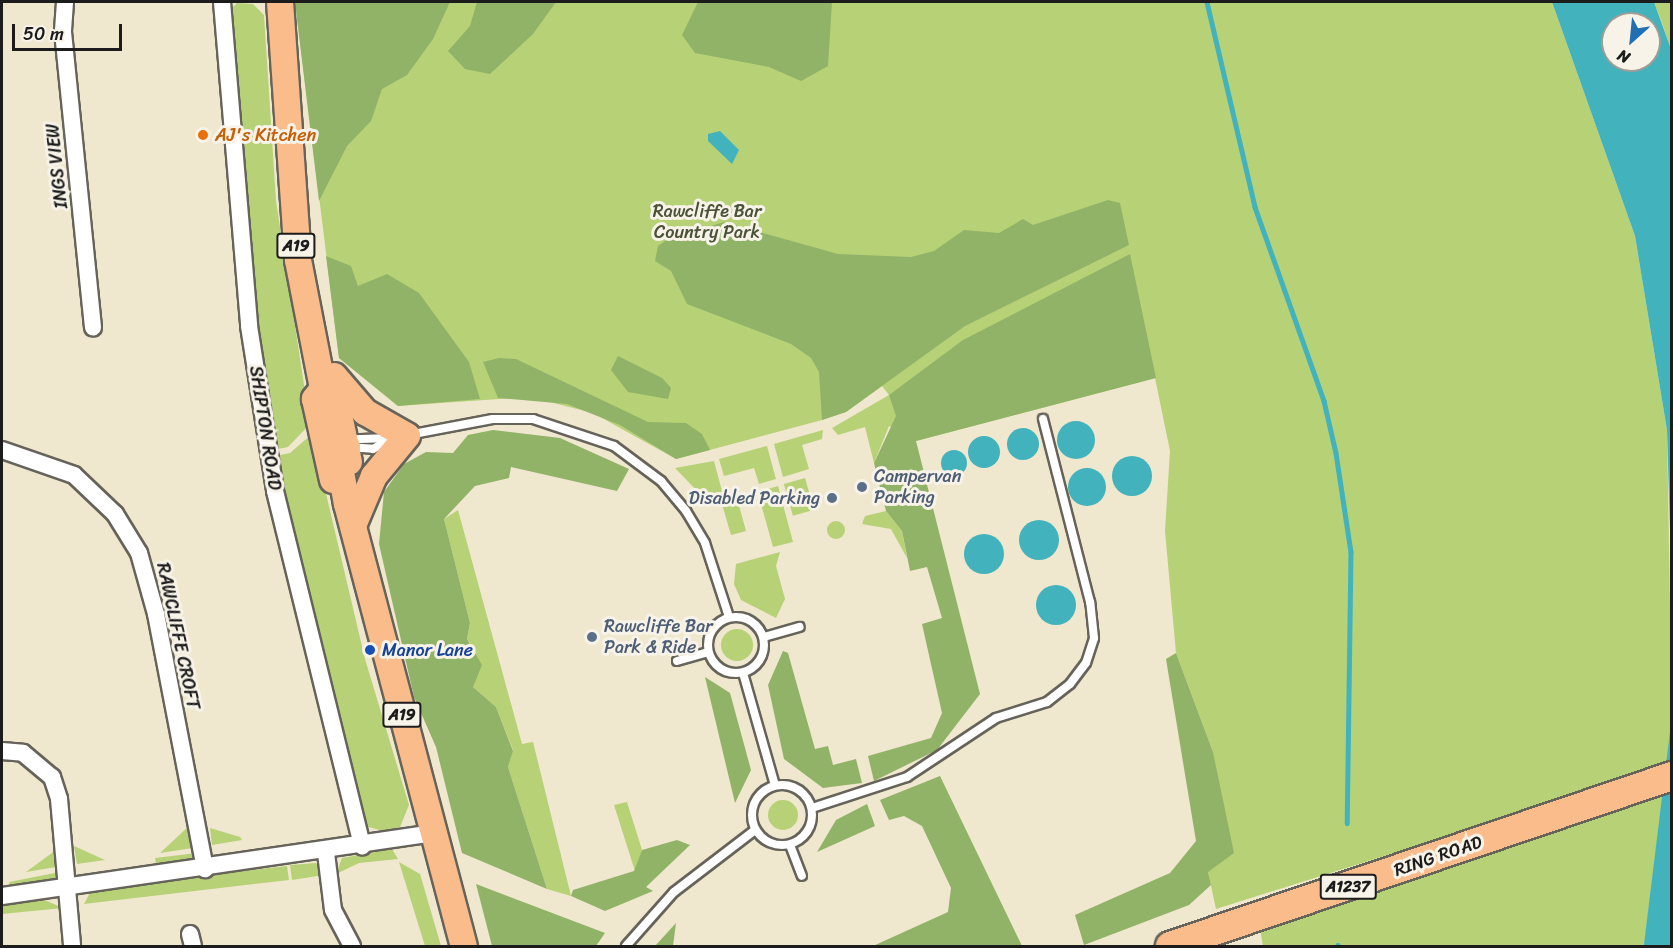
<!DOCTYPE html>
<html>
<head>
<meta charset="utf-8">
<style>
  body { margin:0 }
  #map { position:relative; width:1673px; height:948px; overflow:hidden; background:#efe7ce; font-family:Sriracha,sans-serif }
  div>[style] { position:absolute }
  .green>* { inset:0; background:#b7d176; transform-origin:0 0 }
  .round { border-radius:50% }
  .forest>* { inset:0; background:#91b367 }
  .water>* { inset:0; background:#42b2bc }
  .stream>* { height:4.5px; margin:-2.25px; padding:0 2.25px; transform-origin:2.25px; border-radius:2.25px; background:#42b2bc }
  .roads { filter:drop-shadow(2px 0 #66635a) drop-shadow(-2px 0 #66635a) drop-shadow(0 2px #66635a) drop-shadow(0 -2px #66635a) }
  .lane>* { height:8px; margin:-4px; padding:0 4px; transform-origin:4px; border-radius:4px; background:#fff }
  .lane>.ring { margin:-4px; padding:0; box-sizing:content-box; background:none; border:8px solid #fff; border-radius:50% }
  .street>* { height:16px; margin:-8px; padding:0 8px; transform-origin:8px; border-radius:8px; background:#fff }
  .primary>* { height:26px; margin:-13px; padding:0 13px; transform-origin:13px; border-radius:13px; background:#f9bc8a }
  .highway>* { height:28px; margin:-14px; padding:0 14px; transform-origin:14px; border-radius:14px; background:#f9bc8a }
  .dots>* { width:16px; height:16px; translate:-50% -50%; box-sizing:border-box; border:3px solid #f7f3e8; border-radius:50% }
  span { translate:-50% -50%; white-space:nowrap; text-align:center; line-height:1.15; -webkit-text-stroke:6px #f7f3e8; paint-order:stroke }
  .shield-label span { padding:2px 4px; background:#f7f3e8; border:2px solid; border-radius:4px; -webkit-text-stroke-width:0 }
  .shield-label { font-size:16px; color:#1c1c1c; font-weight:700 }
  .food-label { font-size:18px; color:#c56008 }
  .left { translate:0 -50%; text-align:left }
  .street-label { font-size:18px; color:#1c1c1c }
  .park-label { font-size:18px; color:#4a5237 }
  .service-label { font-size:18px; color:#4e5e75 }
  .right { translate:-100% -50%; text-align:right }
  .transit-label { font-size:18px; color:#164399 }
  .frame { position:absolute; inset:0; border:3px solid #1c1c1c; pointer-events:none }
  .north { position:absolute; left:1601px; top:12px; width:60px; height:60px; box-sizing:border-box; background:#f7f3e8; border:2px solid #9f9d96; border-radius:50%; rotate:207deg; font-size:16px; font-weight:700; line-height:24px; text-align:center; color:#1c1c1c }
  .north::after { content:''; display:block; margin:auto; width:21px; height:27px; background:#1f6fb2; clip-path:polygon(50% 0,100% 100%,50% 72%,0 100%) }
  .scale { position:absolute; left:12px; top:24px; width:110px; height:27px; box-sizing:border-box; border:3px solid #1c1c1c; border-top:0; padding-left:8px; font-size:18px; line-height:21px; white-space:nowrap; color:#1c1c1c; -webkit-text-stroke:4px #f7f3e8; paint-order:stroke }
</style>
</head>
<body>
<div id="map">
  <div class="green">
    <div style="clip-path:polygon(295px 2px,1552px 2px,1635px 236px,1667px 430px,1672px 724px,1644px 946px,1263px 946px,1260px 929px,1480px 857px,1470px 829px,1216px 909px,1208px 872px,1213px 752px,1176px 653px,1165px 531px,1170px 451px,1155px 378px,916px 441px,889px 426px,874px 463px,865px 427px,838px 435px,832px 428px,889px 395px,882px 386px,846px 412px,822px 420px,676px 459px,593px 413px,530px 397px,398px 406px,339px 358px)"></div>
    <div style="clip-path:polygon(1654px 2px,1671px 2px,1671px 49px,1661px 20px)"></div>
    <div style="clip-path:polygon(237px 3px,253px 4px,264px 15px,276px 201px,310px 424px,288px 447px,274px 450px,255px 325px,231px 9px)"></div>
    <div style="clip-path:polygon(823px 430px,822px 439px,802px 445px,809px 469px,783px 477px,774px 444px)"></div>
    <div style="clip-path:polygon(312px 434px,365px 659px,409px 805px,400px 827px,387px 832px,365px 826px,275px 456px,290px 453px)"></div>
    <div style="clip-path:polygon(767px 446px,776px 479px,759px 484px,754px 468px,724px 476px,719px 459px)"></div>
    <div style="clip-path:polygon(714px 461px,723px 495px,705px 499px,675px 468px)"></div>
    <div style="left:805px;top:478px;width:33px;height:22px;rotate:74deg"></div>
    <div style="clip-path:polygon(778px 486px,793px 542px,773px 547px,761px 504px,767px 502px,758px 492px)"></div>
    <div style="clip-path:polygon(730px 498px,738px 502px,746px 531px,731px 535px,722px 504px)"></div>
    <div style="clip-path:polygon(458px 510px,522px 744px,533px 742px,571px 896px,547px 889px,508px 767px,513px 750px,496px 707px,473px 687px,476px 652px,467px 639px,470px 623px,444px 519px)"></div>
    <div style="clip-path:polygon(886px 511px,902px 531px,907px 558px,891px 529px,862px 524px,865px 516px)"></div>
    <div class="round" style="left:827px;top:521px;width:18px;height:18px"></div>
    <div style="clip-path:polygon(780px 552px,776px 566px,785px 599px,776px 618px,741px 600px,734px 584px,736px 564px)"></div>
    <div class="round" style="left:721px;top:629px;width:32px;height:32px"></div>
    <div class="round" style="left:768px;top:800px;width:30px;height:30px"></div>
    <div style="clip-path:polygon(627px 802px,642px 850px,635px 871px,614px 805px)"></div>
    <div style="clip-path:polygon(189px 826px,193px 848px,160px 853px)"></div>
    <div style="clip-path:polygon(210px 828px,240px 837px,242px 840px,212px 845px)"></div>
    <div style="clip-path:polygon(74px 846px,105px 860px,77px 864px)"></div>
    <div style="clip-path:polygon(392px 849px,398px 859px,359px 863px,336px 874px,342px 858px)"></div>
    <div style="clip-path:polygon(56px 850px,56px 867px,26px 872px)"></div>
    <div style="clip-path:polygon(197px 853px,193px 861px,157px 868px,155px 858px)"></div>
    <div style="clip-path:polygon(399px 862px,420px 874px,441px 946px,425px 946px)"></div>
    <div style="clip-path:polygon(316px 863px,324px 875px,292px 880px,290px 865px)"></div>
    <div style="clip-path:polygon(287px 866px,289px 880px,84px 904px,92px 889px,107px 886px)"></div>
    <div style="clip-path:polygon(60px 872px,53px 881px,10px 886px,9px 882px)"></div>
    <div style="clip-path:polygon(40px 898px,63px 908px,2px 914px,2px 902px)"></div>
  </div>
  <div class="forest">
    <div style="clip-path:polygon(295px 2px,450px 2px,433px 39px,407px 75px,382px 89px,371px 121px,347px 146px,319px 201px)"></div>
    <div style="clip-path:polygon(477px 2px,556px 2px,533px 34px,490px 74px,465px 69px,448px 51px,470px 26px)"></div>
    <div style="clip-path:polygon(698px 2px,832px 2px,828px 66px,801px 81px,769px 67px,695px 53px,682px 35px)"></div>
    <div style="clip-path:polygon(1108px 200px,1120px 203px,1129px 245px,965px 326px,846px 412px,822px 420px,819px 372px,811px 358px,791px 344px,687px 304px,671px 271px,655px 261px,658px 246px,668px 239px,724px 222px,838px 254px,911px 257px,934px 251px,964px 230px,999px 233px,1023px 219px,1033px 225px)"></div>
    <div style="clip-path:polygon(1130px 254px,1156px 378px,916px 441px,980px 694px,937px 750px,874px 781px,868px 756px,931px 738px,942px 713px,922px 624px,942px 618px,927px 567px,910px 571px,902px 531px,886px 511px,874px 463px,896px 416px,889px 395px,963px 340px)"></div>
    <div style="clip-path:polygon(326px 256px,351px 266px,358px 286px,387px 274px,419px 293px,469px 362px,480px 399px,398px 406px,339px 358px)"></div>
    <div style="clip-path:polygon(618px 356px,662px 378px,671px 388px,668px 399px,628px 392px,611px 370px)"></div>
    <div style="clip-path:polygon(499px 358px,516px 359px,648px 422px,686px 423px,702px 434px,710px 450px,676px 459px,620px 425px,567px 404px,498px 398px,483px 362px)"></div>
    <div style="clip-path:polygon(493px 430px,560px 438px,629px 469px,617px 491px,511px 467px,509px 478px,475px 486px,444px 519px,470px 623px,467px 639px,482px 665px,473px 687px,496px 707px,513px 751px,508px 767px,547px 889px,462px 853px,436px 747px,414px 697px,379px 544px,384px 492px,404px 464px,426px 452px,453px 453px,468px 435px)"></div>
    <div style="clip-path:polygon(783px 651px,788px 653px,815px 749px,828px 746px,833px 765px,856px 759px,862px 783px,823px 788px,784px 759px,768px 685px)"></div>
    <div style="clip-path:polygon(1176px 653px,1213px 752px,1234px 853px,1208px 872px,1211px 885px,1189px 905px,1084px 945px,1075px 915px,1170px 873px,1196px 841px,1166px 659px)"></div>
    <div style="clip-path:polygon(705px 677px,730px 693px,751px 770px,735px 803px)"></div>
    <div style="clip-path:polygon(940px 776px,1022px 946px,873px 946px,948px 912px,951px 888px,922px 826px,904px 816px,889px 820px,880px 800px)"></div>
    <div style="clip-path:polygon(867px 804px,875px 826px,817px 852px,836px 820px)"></div>
    <div style="clip-path:polygon(677px 840px,690px 845px,646px 887px,653px 891px,605px 911px,571px 896px,573px 890px,634px 871px,642px 850px)"></div>
    <div style="clip-path:polygon(476px 884px,605px 933px,596px 946px,492px 946px)"></div>
    <div style="clip-path:polygon(676px 923px,673px 946px,655px 946px)"></div>
  </div>
  <div class="water">
    <div style="clip-path:polygon(evenodd,1552px 2px,1654px 2px,1671px 49px,1671px 563px,1667px 430px,1635px 236px,1552px 2px,1613px 24px,1649px 24px,1649px 60px,1613px 60px,1613px 24px)"></div>
    <div style="clip-path:polygon(720px 131px,739px 150px,732px 164px,708px 141px,708px 134px)"></div>
    <div class="round" style="left:1057px;top:421px;width:38px;height:38px"></div>
    <div class="round" style="left:1007px;top:428px;width:32px;height:32px"></div>
    <div class="round" style="left:968px;top:436px;width:32px;height:32px"></div>
    <div class="round" style="left:941px;top:450px;width:26px;height:26px"></div>
    <div class="round" style="left:1112px;top:456px;width:40px;height:40px"></div>
    <div class="round" style="left:1068px;top:468px;width:38px;height:38px"></div>
    <div class="round" style="left:1019px;top:520px;width:40px;height:40px"></div>
    <div class="round" style="left:964px;top:534px;width:40px;height:40px"></div>
    <div class="round" style="left:1036px;top:585px;width:40px;height:40px"></div>
    <div style="clip-path:polygon(1671px 724px,1671px 946px,1644px 946px,1644px 944px)"></div>
  </div>
  <div class="stream">
    <div style="left:1207px;top:2px;width:211px;rotate:76.8deg"></div>
    <div style="left:1255px;top:207px;width:206px;rotate:70.4deg"></div>
    <div style="left:1324px;top:401px;width:53px;rotate:77deg"></div>
    <div style="left:1336px;top:453px;width:100px;rotate:81.4deg"></div>
    <div style="left:1351px;top:552px;width:271px;rotate:90.8deg"></div>
    <div style="left:1338px;top:945px;width:1px;rotate:90deg"></div>
  </div>
  <div class="roads">
    <div class="lane">
      <div style="left:408px;top:435px;width:86px;rotate:-10.7deg"></div>
      <div style="left:493px;top:419px;width:40px"></div>
      <div style="left:533px;top:419px;width:85px;rotate:18.4deg"></div>
      <div style="left:614px;top:446px;width:59px;rotate:36.7deg"></div>
      <div style="left:661px;top:481px;width:39px;rotate:50deg"></div>
      <div style="left:686px;top:511px;width:37px;rotate:59deg"></div>
      <div style="left:705px;top:543px;width:78px;rotate:72deg"></div>
      <div style="left:390px;top:438px;width:36px;rotate:178deg"></div>
      <div style="left:354px;top:439px;width:11px;rotate:131deg"></div>
      <div style="left:347px;top:447px;width:26px;rotate:4deg"></div>
      <div style="left:373px;top:449px;width:20px;rotate:-30deg"></div>
      <div class="ring" style="left:708px;top:617px;width:48px;height:48px"></div>
      <div style="left:764px;top:637px;width:37px;rotate:-16deg"></div>
      <div style="left:677px;top:661px;width:32px;rotate:-16deg"></div>
      <div style="left:743px;top:673px;width:116px;rotate:74.1deg"></div>
      <div class="ring" style="left:752px;top:785px;width:52px;height:52px"></div>
      <div style="left:812px;top:808px;width:100px;rotate:-18.1deg"></div>
      <div style="left:907px;top:777px;width:107px;rotate:-33.5deg"></div>
      <div style="left:996px;top:718px;width:53px;rotate:-17.4deg"></div>
      <div style="left:1047px;top:702px;width:29px;rotate:-38deg"></div>
      <div style="left:1070px;top:684px;width:26px;rotate:-53deg"></div>
      <div style="left:1086px;top:663px;width:26px;rotate:-72deg"></div>
      <div style="left:1094px;top:638px;width:36px;rotate:-96deg"></div>
      <div style="left:1090px;top:602px;width:189px;rotate:-104.4deg"></div>
      <div style="left:790px;top:845px;width:33px;rotate:69deg"></div>
      <div style="left:626px;top:946px;width:72px;rotate:-48.4deg"></div>
      <div style="left:674px;top:892px;width:102px;rotate:-37.4deg"></div>
    </div>
    <div class="street">
      <div style="left:65px;top:2px;width:30px;rotate:94deg"></div>
      <div style="left:63px;top:32px;width:297px;rotate:84.2deg"></div>
      <div style="left:222px;top:2px;width:325px;rotate:85.2deg"></div>
      <div style="left:249px;top:326px;width:167px;rotate:81deg"></div>
      <div style="left:275px;top:491px;width:366px;rotate:76.2deg"></div>
      <div style="left:2px;top:450px;width:76px;rotate:19.1deg"></div>
      <div style="left:74px;top:475px;width:57px;rotate:43.6deg"></div>
      <div style="left:115px;top:514px;width:46px;rotate:58.4deg"></div>
      <div style="left:139px;top:553px;width:63px;rotate:74.4deg"></div>
      <div style="left:156px;top:614px;width:260px;rotate:79.1deg"></div>
      <div style="left:2px;top:751px;width:21px;rotate:5deg"></div>
      <div style="left:23px;top:753px;width:38px;rotate:40deg"></div>
      <div style="left:52px;top:777px;width:23px;rotate:72deg"></div>
      <div style="left:59px;top:799px;width:148px;rotate:84.9deg"></div>
      <div style="left:326px;top:853px;width:57px;rotate:83deg"></div>
      <div style="left:333px;top:910px;width:41px;rotate:62.2deg"></div>
      <div style="left:2px;top:896px;width:437px;rotate:-8.3deg"></div>
      <div style="left:190px;top:934px;width:12px;rotate:76deg"></div>
    </div>
    <div class="primary">
      <div style="left:280px;top:2px;width:259px;rotate:86deg"></div>
      <div style="left:298px;top:260px;width:131px;rotate:79deg"></div>
      <div style="left:323px;top:389px;width:26px;rotate:54deg"></div>
      <div style="left:338px;top:410px;width:53px;rotate:78.1deg"></div>
      <div style="left:334px;top:376px;width:48px;rotate:49.3deg"></div>
      <div style="left:365px;top:412px;width:48px;rotate:29.7deg"></div>
      <div style="left:407px;top:436px;width:52px;rotate:129.5deg"></div>
      <div style="left:374px;top:476px;width:54px;rotate:112.8deg"></div>
      <div style="left:323px;top:389px;width:13px;rotate:129deg"></div>
      <div style="left:315px;top:399px;width:83px;rotate:77.5deg"></div>
      <div style="left:347px;top:447px;width:17px;rotate:118deg"></div>
      <div style="left:339px;top:462px;width:43px;rotate:79.2deg"></div>
      <div style="left:347px;top:504px;width:457px;rotate:75.2deg"></div>
    </div>
    <div class="highway">
      <div style="left:1170px;top:946px;width:530px;rotate:-18.71deg"></div>
    </div>
  </div>
  <div class="dots">
    <div style="left:203px;top:135px;background:#e8710a"></div>
    <div style="left:862px;top:487px;background:#5c6f8a"></div>
    <div style="left:832px;top:498px;background:#5c6f8a"></div>
    <div style="left:592px;top:637px;background:#5c6f8a"></div>
    <div style="left:370px;top:650px;background:#1a4fb4"></div>
  </div>
  <div class="shield-label">
    <span style="left:296px;top:246px">A19</span>
    <span style="left:402px;top:715px">A19</span>
    <span style="left:1348px;top:887px">A1237</span>
  </div>
  <div class="food-label">
    <span class="left" style="left:215px;top:135px">AJ's Kitchen</span>
  </div>
  <div class="street-label">
    <span style="left:57px;top:166px;rotate:-96deg">INGS VIEW</span>
    <span style="left:265px;top:428px;rotate:81deg">SHIPTON ROAD</span>
    <span style="left:178px;top:636px;rotate:78deg">RAWCLIFFE CROFT</span>
    <span style="left:1438px;top:856px;rotate:-19deg">RING ROAD</span>
  </div>
  <div class="park-label">
    <span style="left:707px;top:222px">Rawcliffe Bar<br>Country Park</span>
  </div>
  <div class="service-label">
    <span class="left" style="left:874px;top:487px">Campervan<br>Parking</span>
    <span class="right" style="left:820px;top:498px">Disabled Parking</span>
    <span class="left" style="left:604px;top:637px">Rawcliffe Bar<br>Park &amp; Ride</span>
  </div>
  <div class="transit-label">
    <span class="left" style="left:382px;top:650px">Manor Lane</span>
  </div>
  <div class="frame"></div>
  <div class="north">N</div>
  <div class="scale">50 m</div>
</div>
</body>
</html>
